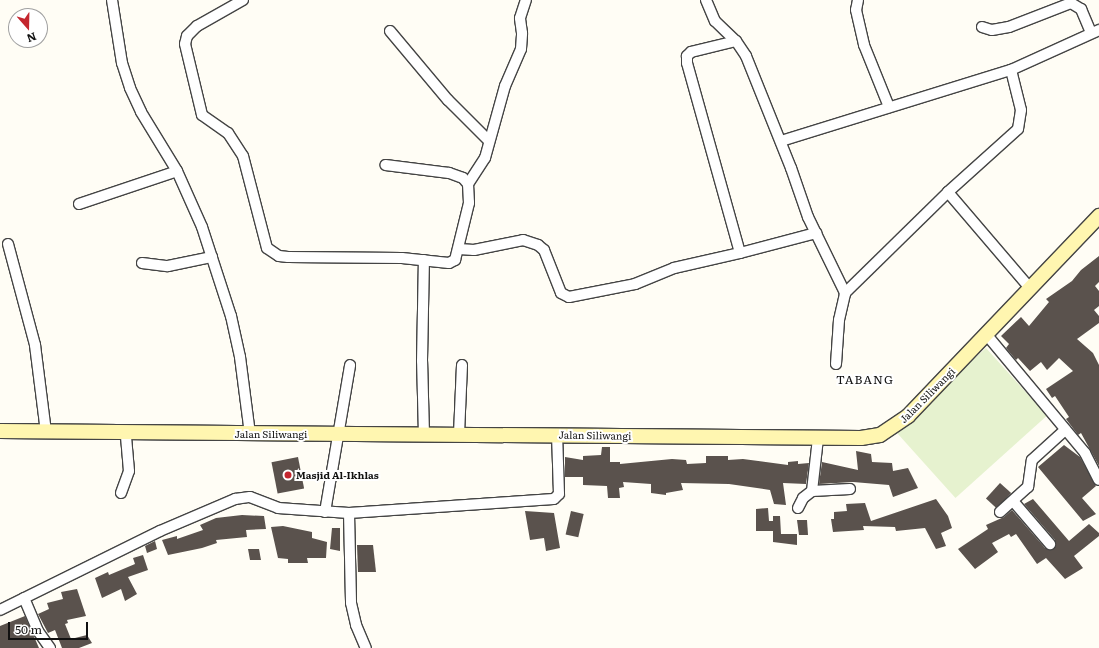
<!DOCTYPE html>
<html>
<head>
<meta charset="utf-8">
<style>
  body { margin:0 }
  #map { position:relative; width:1099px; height:648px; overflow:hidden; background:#fffdf5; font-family:Literata,serif }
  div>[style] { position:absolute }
  .pitch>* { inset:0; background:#e6f2cf; transform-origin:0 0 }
  .building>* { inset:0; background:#5a524d; transform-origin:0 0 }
  .roads { filter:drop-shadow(1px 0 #444) drop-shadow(-1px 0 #444) drop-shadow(0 1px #444) drop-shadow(0 -1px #444) }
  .street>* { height:10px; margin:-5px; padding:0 5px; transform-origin:5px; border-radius:5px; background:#fff }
  .secondary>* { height:14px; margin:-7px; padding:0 7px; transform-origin:7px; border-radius:7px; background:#fff6b0 }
  .dots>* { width:11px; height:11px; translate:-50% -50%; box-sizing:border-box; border:2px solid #fff; border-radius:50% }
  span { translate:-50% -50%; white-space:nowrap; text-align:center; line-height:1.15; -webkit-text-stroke:4px #fff; paint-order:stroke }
  .street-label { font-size:10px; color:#111 }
  .poi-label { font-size:10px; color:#111; font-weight:700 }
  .left { translate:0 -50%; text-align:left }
  .quarter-label { font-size:12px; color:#111; letter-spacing:1px }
  .north { position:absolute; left:8px; top:8px; width:40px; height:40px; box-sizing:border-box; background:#fff; border:1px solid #a0a0a0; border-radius:50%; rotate:160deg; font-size:11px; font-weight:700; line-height:16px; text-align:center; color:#111 }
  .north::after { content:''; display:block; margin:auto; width:14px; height:18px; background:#c4262e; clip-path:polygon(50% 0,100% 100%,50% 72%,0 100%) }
  .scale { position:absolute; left:8px; top:622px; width:80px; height:18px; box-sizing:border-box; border:2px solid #111; border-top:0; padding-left:5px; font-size:12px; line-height:14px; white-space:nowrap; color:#111; -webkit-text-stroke:3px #fff; paint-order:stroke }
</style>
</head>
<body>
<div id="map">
  <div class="pitch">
    <div style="left:986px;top:348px;width:91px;height:123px;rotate:48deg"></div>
  </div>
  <div class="building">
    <div style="clip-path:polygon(1099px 256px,1099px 282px,1095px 286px,1099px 291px,1099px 306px,1094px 310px,1099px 316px,1099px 323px,1077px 339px,1093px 353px,1099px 365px,1099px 466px,1081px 433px,1078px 435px,1066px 419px,1069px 417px,1055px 396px,1052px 398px,1046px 389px,1073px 371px,1059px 358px,1047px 370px,1041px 362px,1030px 371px,1018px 358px,1016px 360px,1006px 348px,1009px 344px,1001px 336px,1021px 317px,1029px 326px,1049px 302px,1046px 299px,1072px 281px,1081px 270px)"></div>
    <div style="clip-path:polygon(1064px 445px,1080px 457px,1096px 486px,1082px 498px,1096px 514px,1083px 521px,1038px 467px)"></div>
    <div style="clip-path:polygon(602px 447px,610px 447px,610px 462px,620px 462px,620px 464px,672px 459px,686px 460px,687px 464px,706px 463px,706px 456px,728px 456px,728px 460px,743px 459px,788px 465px,788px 462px,798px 461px,798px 464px,809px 463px,806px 484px,783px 483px,786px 505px,774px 504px,770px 490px,729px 484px,681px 483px,683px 490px,666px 493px,666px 495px,651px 493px,651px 484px,623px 482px,624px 487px,619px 488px,620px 498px,608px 498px,607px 486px,583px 485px,583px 477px,565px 477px,565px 457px,583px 460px,583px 456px,601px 455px)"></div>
    <div style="clip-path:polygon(856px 451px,871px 454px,872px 462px,892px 463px,893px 471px,908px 468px,918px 488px,893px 497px,889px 485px,853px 482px,819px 484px,822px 462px,858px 470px)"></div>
    <div style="left:298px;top:457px;width:32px;height:27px;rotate:79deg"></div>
    <div style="left:1000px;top:483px;width:15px;height:21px;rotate:42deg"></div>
    <div style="clip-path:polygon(936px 499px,948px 516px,952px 528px,941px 533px,946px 546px,936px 549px,925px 528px,896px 531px,895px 527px,863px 526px,864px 530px,833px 532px,831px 519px,834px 519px,834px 512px,847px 511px,846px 504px,865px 503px,871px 521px)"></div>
    <div style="clip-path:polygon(1033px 499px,1069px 541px,1089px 524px,1099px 533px,1099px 536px,1074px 556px,1083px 568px,1065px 579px,1046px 558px,1037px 564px,1016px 534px,1011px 537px,1009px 534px,992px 543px,998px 552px,975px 569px,958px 549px,988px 529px,986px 525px,1004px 517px,1012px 510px,1045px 548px,1054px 549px,1055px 540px,1024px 504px)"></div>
    <div style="clip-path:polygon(768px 508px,769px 521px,773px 521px,773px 516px,780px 516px,781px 534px,797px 534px,797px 545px,773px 542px,773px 531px,756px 531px,756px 509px)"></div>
    <div style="clip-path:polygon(525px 511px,554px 513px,560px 548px,546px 551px,544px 538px,530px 540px)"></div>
    <div style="left:571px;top:511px;width:13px;height:24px;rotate:13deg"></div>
    <div style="clip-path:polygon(242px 515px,264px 516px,266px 529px,246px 530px,247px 537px,216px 540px,217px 543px,202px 548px,168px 555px,162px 540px,177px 536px,177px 539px,203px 530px,200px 525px,216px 518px)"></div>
    <div style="clip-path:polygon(797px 520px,807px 520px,808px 535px,799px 535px)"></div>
    <div style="clip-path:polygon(283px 526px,312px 532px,312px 538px,327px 542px,326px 558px,307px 558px,308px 563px,288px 563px,288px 559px,278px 558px,271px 527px)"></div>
    <div style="clip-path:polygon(332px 528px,340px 528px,340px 551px,330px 549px)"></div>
    <div style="clip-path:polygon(155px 541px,157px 549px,147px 553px,145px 546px)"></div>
    <div style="clip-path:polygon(357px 545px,373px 545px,376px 572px,358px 572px)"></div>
    <div style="clip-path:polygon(248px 549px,259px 549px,261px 560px,250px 560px)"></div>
    <div style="clip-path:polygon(143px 555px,148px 570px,128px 577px,137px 594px,125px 601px,121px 589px,102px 598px,95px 578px,108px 572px,109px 575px,135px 564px,133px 558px)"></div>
    <div style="clip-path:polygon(77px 589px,86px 616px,67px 620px,68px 623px,65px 624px,71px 639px,87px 635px,92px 643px,79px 648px,62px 648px,55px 630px,48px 633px,38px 614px,49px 609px,47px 603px,63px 599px,61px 592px)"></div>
    <div style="clip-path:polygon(25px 616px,39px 648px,0 648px,0 626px)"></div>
  </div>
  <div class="roads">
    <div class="street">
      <div style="left:112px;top:0;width:64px;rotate:81deg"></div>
      <div style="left:122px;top:63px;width:26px;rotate:72deg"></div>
      <div style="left:130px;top:88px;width:26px;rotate:65deg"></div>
      <div style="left:141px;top:112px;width:69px;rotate:58.6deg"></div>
      <div style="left:177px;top:171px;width:61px;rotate:65.9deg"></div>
      <div style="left:202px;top:227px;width:94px;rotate:72deg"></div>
      <div style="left:231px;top:316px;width:42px;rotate:77.6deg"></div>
      <div style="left:240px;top:357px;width:78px;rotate:82.6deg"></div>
      <div style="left:243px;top:0;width:53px;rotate:150.5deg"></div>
      <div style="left:197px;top:26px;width:14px;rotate:135deg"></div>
      <div style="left:187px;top:36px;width:8px;rotate:104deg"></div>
      <div style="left:185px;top:44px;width:73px;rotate:76.5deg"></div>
      <div style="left:202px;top:115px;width:32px;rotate:35deg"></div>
      <div style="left:228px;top:133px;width:27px;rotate:57deg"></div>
      <div style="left:243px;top:156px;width:95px;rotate:75.4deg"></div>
      <div style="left:267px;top:248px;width:14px;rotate:34deg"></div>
      <div style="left:279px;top:256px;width:9px;rotate:6deg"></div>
      <div style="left:288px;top:257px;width:114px;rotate:0.5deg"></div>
      <div style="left:402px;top:258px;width:47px;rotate:6.1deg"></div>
      <div style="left:449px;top:263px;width:7px;rotate:-27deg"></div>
      <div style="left:455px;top:260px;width:59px;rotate:-76.2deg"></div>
      <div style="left:469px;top:203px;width:19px;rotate:-93deg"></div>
      <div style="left:468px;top:184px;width:8px;rotate:-130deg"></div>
      <div style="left:463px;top:178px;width:15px;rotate:-160deg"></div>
      <div style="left:449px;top:173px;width:64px;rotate:-172.8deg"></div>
      <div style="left:706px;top:0;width:23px;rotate:67deg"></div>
      <div style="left:715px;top:21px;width:29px;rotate:44deg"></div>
      <div style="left:736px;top:41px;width:18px;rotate:56deg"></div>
      <div style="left:746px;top:56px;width:121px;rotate:68.1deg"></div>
      <div style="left:791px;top:168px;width:52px;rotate:70.9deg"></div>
      <div style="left:808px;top:217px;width:85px;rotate:64deg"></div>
      <div style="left:858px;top:0;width:10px;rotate:101deg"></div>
      <div style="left:856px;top:10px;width:36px;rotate:77deg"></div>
      <div style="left:864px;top:45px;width:67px;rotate:68deg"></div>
      <div style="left:982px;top:27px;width:10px;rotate:17deg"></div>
      <div style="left:992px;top:30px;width:17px;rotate:-10deg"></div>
      <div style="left:1009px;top:27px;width:66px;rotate:-21.2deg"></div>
      <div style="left:1071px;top:3px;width:12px;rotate:31deg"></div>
      <div style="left:1081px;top:9px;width:26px;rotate:67deg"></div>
      <div style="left:390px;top:31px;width:90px;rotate:50deg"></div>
      <div style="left:448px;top:100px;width:57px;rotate:45deg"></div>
      <div style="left:736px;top:41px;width:46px;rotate:166.3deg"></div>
      <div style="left:691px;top:52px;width:6px;rotate:135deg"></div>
      <div style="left:687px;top:56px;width:7px;rotate:90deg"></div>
      <div style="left:687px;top:63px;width:197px;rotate:74.4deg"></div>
      <div style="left:740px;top:253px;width:79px;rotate:-14.7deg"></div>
      <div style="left:781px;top:141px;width:241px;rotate:-17.2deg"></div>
      <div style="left:468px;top:184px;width:31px;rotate:-57deg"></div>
      <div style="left:485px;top:158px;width:75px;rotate:-74.5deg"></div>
      <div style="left:505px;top:86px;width:40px;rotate:-66.6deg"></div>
      <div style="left:521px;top:49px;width:16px;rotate:-86deg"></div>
      <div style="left:522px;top:33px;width:15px;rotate:-98deg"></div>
      <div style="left:520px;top:18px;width:19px;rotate:-72deg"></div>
      <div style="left:79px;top:204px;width:103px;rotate:-18.6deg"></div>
      <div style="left:8px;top:244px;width:105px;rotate:75deg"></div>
      <div style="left:35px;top:345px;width:88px;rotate:82.8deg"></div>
      <div style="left:459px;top:249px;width:15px;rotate:4deg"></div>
      <div style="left:474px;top:250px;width:50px;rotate:-11.5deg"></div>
      <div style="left:523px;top:240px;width:16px;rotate:18deg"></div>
      <div style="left:538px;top:245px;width:8px;rotate:40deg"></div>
      <div style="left:544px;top:250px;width:46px;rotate:68.4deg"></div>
      <div style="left:561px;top:293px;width:9px;rotate:27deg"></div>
      <div style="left:569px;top:297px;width:67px;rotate:-11.1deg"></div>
      <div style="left:635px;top:284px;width:42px;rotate:-22.3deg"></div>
      <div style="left:674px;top:268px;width:68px;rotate:-12.8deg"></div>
      <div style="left:142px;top:263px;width:26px;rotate:7deg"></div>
      <div style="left:168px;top:266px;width:45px;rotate:-11.6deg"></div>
      <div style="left:1029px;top:287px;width:125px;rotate:-130.5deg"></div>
      <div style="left:948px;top:192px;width:94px;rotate:-42deg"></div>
      <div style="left:1018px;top:129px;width:19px;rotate:-81deg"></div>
      <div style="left:1021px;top:110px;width:41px;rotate:-104deg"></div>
      <div style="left:1011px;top:70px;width:97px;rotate:-24.4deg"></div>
      <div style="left:986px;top:334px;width:155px;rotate:50.2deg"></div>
      <div style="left:1085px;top:453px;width:30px;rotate:63deg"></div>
      <div style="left:836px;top:364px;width:44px;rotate:-86.1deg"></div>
      <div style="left:839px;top:320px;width:28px;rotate:-77deg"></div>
      <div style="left:845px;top:293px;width:144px;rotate:-44.4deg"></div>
      <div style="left:459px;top:434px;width:69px;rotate:-87.5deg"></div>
      <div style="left:424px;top:435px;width:74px;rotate:-91.5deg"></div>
      <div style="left:422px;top:361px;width:101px;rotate:-88.9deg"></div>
      <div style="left:812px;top:491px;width:53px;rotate:-83.5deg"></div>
      <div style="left:121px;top:493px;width:23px;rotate:-70deg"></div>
      <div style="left:129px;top:471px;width:38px;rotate:-95deg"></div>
      <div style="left:1013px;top:501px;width:57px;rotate:49.3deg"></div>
      <div style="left:798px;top:508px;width:11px;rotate:-63deg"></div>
      <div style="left:803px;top:498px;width:11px;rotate:-38deg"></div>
      <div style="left:812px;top:491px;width:38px;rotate:-3deg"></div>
      <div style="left:325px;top:512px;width:149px;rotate:-80.3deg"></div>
      <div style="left:1000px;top:512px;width:38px;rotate:-42deg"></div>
      <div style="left:1028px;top:487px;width:27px;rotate:-82deg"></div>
      <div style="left:1032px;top:460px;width:45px;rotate:-42.3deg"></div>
      <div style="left:349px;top:513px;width:90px;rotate:88.7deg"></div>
      <div style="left:351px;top:603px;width:23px;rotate:77deg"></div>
      <div style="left:356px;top:625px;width:25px;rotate:67deg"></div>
      <div style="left:24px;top:598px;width:36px;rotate:67deg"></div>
      <div style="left:38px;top:631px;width:21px;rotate:55deg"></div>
      <div style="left:0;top:610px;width:178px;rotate:-26.3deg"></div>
      <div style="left:160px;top:531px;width:82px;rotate:-23.1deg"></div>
      <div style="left:235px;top:499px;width:15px;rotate:-8deg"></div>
      <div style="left:250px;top:497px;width:30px;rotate:21deg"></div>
      <div style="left:278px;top:508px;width:71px;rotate:4deg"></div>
      <div style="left:349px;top:513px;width:205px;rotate:-3.9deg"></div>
      <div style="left:554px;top:499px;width:7px;rotate:-45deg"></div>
      <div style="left:559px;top:494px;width:59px;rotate:-91.9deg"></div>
    </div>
    <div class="secondary">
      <div style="left:0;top:431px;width:861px;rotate:0.47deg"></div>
      <div style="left:861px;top:438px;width:19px;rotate:-9deg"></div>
      <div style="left:880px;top:435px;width:34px;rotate:-34deg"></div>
      <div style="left:908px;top:416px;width:277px;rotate:-46.3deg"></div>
    </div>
  </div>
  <div class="dots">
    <div style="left:288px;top:475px;background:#c4262e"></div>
  </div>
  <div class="street-label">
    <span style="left:927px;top:395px;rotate:-45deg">Jalan Siliwangi</span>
    <span style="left:271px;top:434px">Jalan Siliwangi</span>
    <span style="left:595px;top:435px;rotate:1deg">Jalan Siliwangi</span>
  </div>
  <div class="poi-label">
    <span class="left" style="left:296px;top:475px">Masjid Al-Ikhlas</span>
  </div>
  <div class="quarter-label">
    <span style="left:865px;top:380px">TABANG</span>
  </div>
  <div class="north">N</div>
  <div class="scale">50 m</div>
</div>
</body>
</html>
